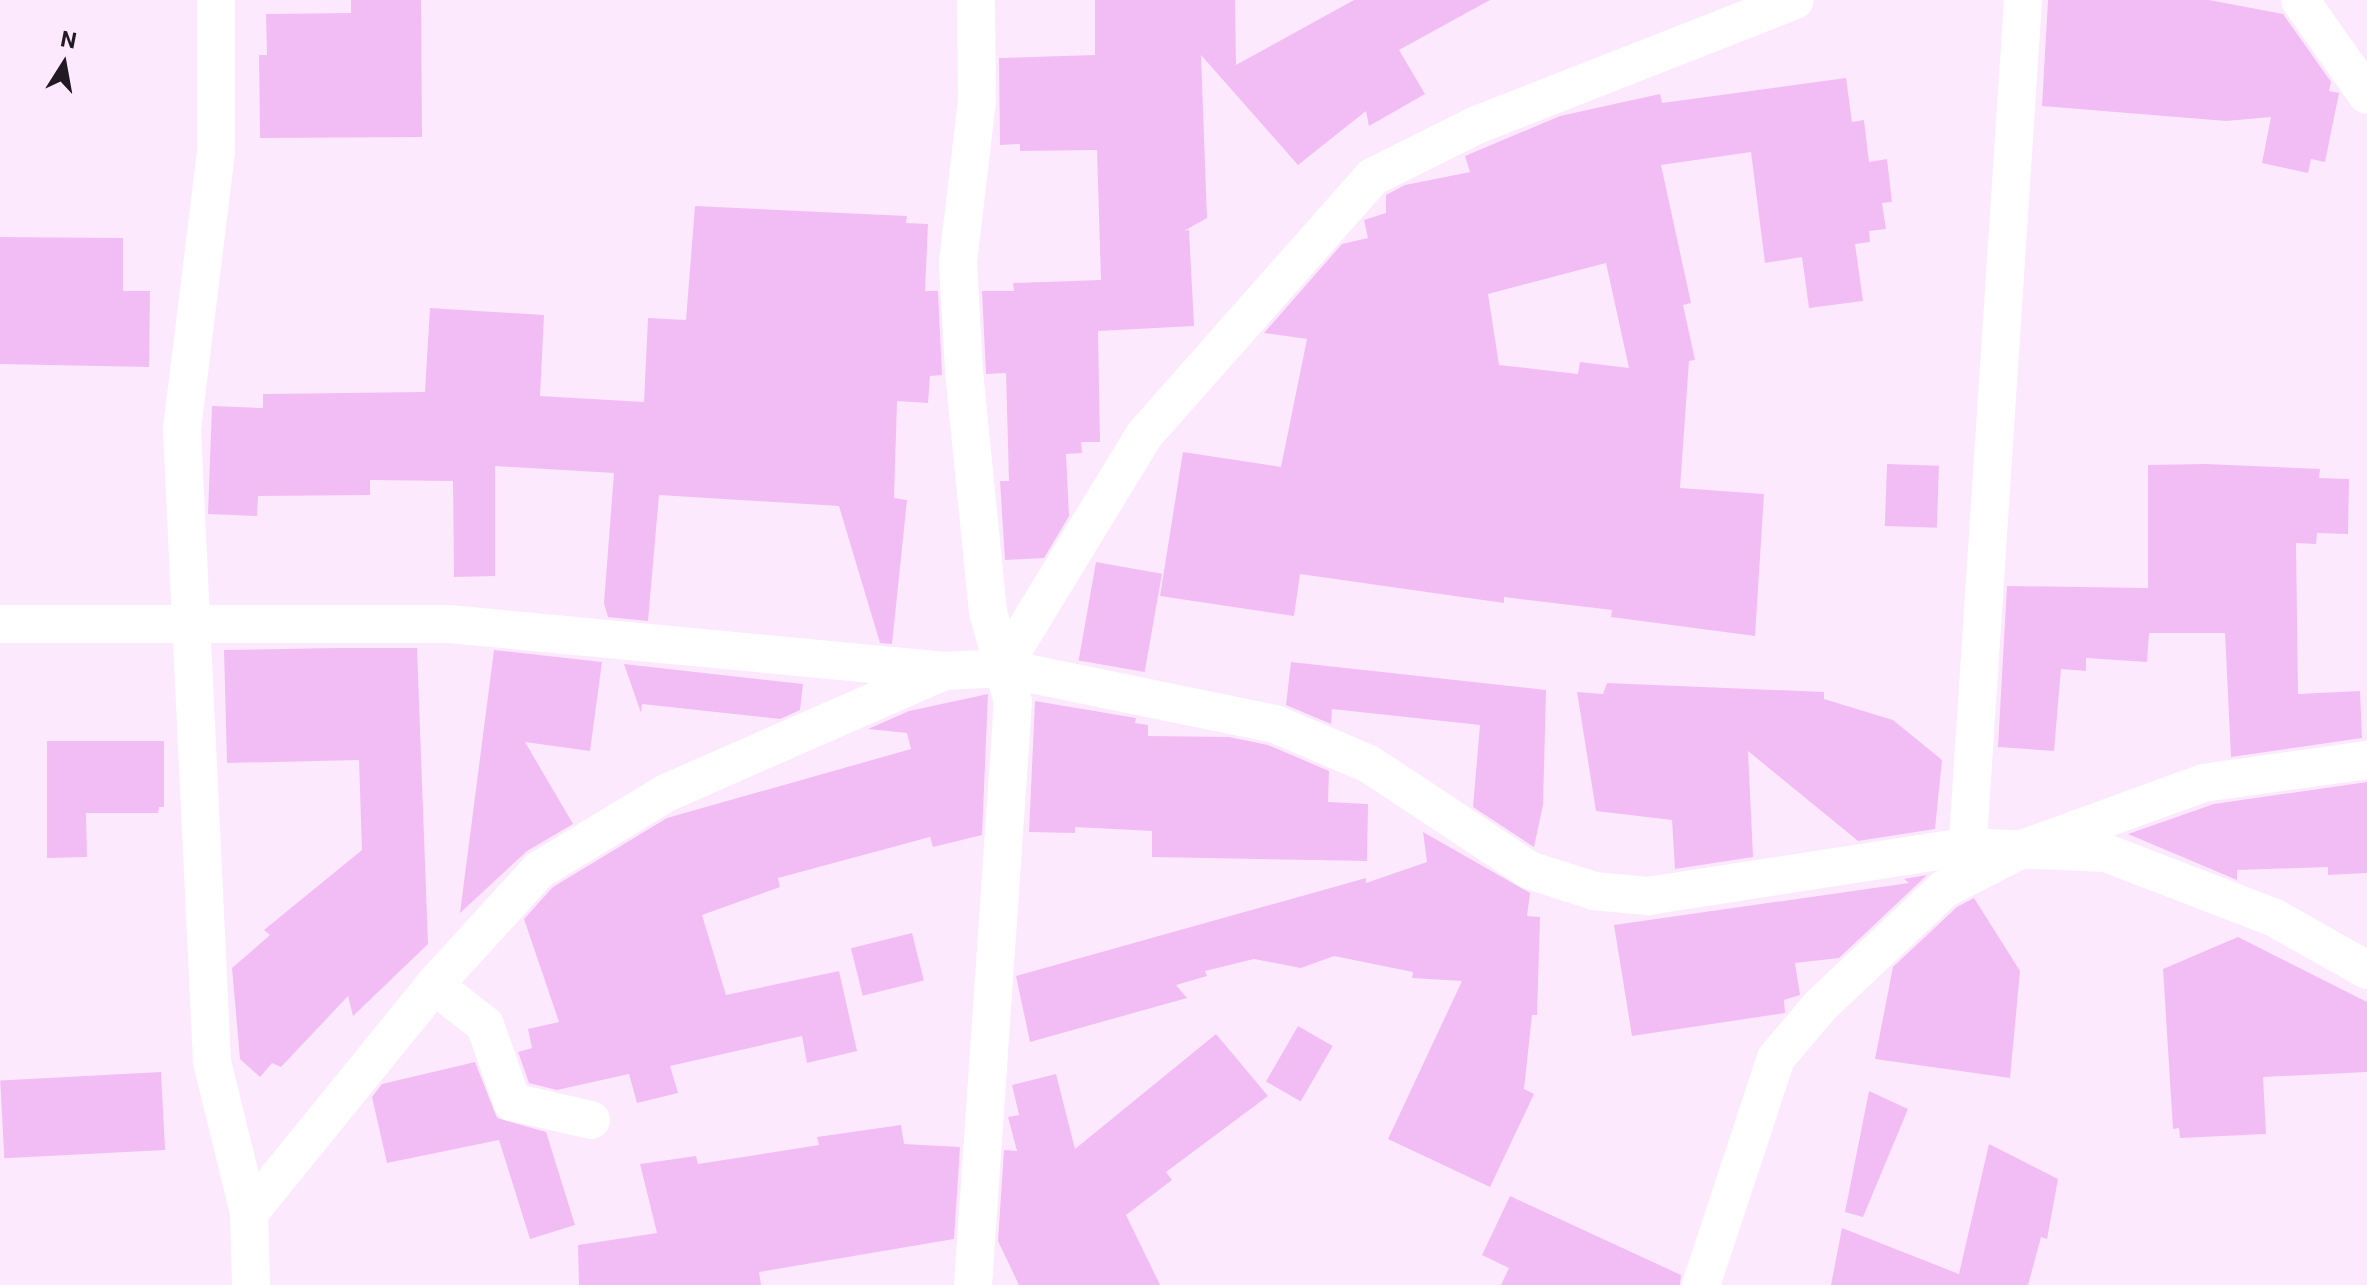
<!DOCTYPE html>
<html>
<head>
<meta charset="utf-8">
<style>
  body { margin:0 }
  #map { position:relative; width:2367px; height:1285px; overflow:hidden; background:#fde9fe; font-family:Roboto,sans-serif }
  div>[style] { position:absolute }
  .building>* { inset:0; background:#f2bdf5; transform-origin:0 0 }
  .street>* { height:38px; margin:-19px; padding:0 19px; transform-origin:19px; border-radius:19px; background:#fff }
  span { translate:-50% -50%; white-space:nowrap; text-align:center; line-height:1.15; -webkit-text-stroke:7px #fde9fe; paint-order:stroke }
  .north { position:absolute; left:24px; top:24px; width:80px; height:80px; -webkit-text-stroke:6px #fde9fe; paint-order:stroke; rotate:11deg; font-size:22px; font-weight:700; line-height:32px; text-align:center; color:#211a22 }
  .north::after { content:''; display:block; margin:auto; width:28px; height:36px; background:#211a22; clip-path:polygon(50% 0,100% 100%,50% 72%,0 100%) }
</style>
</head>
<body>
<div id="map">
  <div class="building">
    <div style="clip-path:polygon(351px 0,421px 0,422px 137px,260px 138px,259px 55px,267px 55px,266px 14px,351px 13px)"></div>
    <div style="clip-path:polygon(1095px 0,1235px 0,1236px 65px,1354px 0,1490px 0,1399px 50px,1425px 94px,1369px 126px,1366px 111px,1298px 165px,1201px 55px,1207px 218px,1184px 231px,1189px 230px,1194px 326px,1098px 331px,1100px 442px,1081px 442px,1082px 453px,1066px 454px,1069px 516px,1044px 558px,1005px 560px,1000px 481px,1009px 481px,1006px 373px,986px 374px,982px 291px,1014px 291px,1013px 283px,1101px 280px,1097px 150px,1020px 151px,1020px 144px,1000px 145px,999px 58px,1095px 55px)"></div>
    <div style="clip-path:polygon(2048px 0,2209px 0,2283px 14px,2331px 82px,2329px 91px,2339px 93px,2325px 162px,2311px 159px,2308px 173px,2262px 163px,2271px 117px,2226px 121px,2042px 106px)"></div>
    <div style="clip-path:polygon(evenodd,1846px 78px,1852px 122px,1864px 120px,1869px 162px,1887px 159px,1892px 202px,1882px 203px,1886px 229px,1869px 231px,1870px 242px,1855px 244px,1863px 301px,1809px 308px,1802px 257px,1765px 263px,1751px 152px,1661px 165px,1691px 303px,1683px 305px,1695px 360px,1689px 361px,1680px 488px,1764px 494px,1755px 636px,1611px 617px,1612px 610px,1504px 597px,1504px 603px,1300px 574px,1294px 616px,1160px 596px,1183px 452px,1281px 467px,1307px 339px,1264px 333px,1342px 244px,1368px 238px,1364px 220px,1386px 213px,1386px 195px,1405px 185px,1470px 172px,1465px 156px,1560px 116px,1660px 94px,1662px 103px,1846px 78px,1606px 263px,1629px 368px,1580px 362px,1578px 374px,1499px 365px,1488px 294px,1606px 263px)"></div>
    <div style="clip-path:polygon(695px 206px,907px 216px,906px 223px,928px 224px,925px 291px,938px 291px,942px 375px,930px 376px,928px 403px,897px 401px,894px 498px,907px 500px,892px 644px,880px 643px,839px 506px,659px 495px,648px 621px,608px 617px,604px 603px,614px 473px,495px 466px,495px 576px,454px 577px,453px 481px,370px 480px,370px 495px,258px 496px,257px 516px,208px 514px,212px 406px,263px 408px,263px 394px,425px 392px,430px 308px,544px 315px,540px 396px,644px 402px,648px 318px,686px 320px)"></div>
    <div style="clip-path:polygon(0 237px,123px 238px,123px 291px,150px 291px,149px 367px,0 364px)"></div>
    <div style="left:1887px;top:464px;width:52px;height:62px;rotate:2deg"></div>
    <div style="clip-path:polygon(2205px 464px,2320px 469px,2319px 478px,2349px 479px,2348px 534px,2317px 533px,2316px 544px,2296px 543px,2298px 694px,2360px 691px,2362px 738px,2231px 757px,2225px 633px,2149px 633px,2147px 662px,2086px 658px,2086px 671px,2061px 669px,2054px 751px,1998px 747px,2007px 586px,2148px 588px,2148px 465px)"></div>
    <div style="left:1096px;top:562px;width:67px;height:100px;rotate:10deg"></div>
    <div style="clip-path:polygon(337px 648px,417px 648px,428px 944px,353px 1016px,348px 996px,281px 1067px,272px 1063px,260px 1077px,240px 1059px,232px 968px,270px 935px,264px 930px,362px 850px,359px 760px,227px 763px,224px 650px)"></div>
    <div style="clip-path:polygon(494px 650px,602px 662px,590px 751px,525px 742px,573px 824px,527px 851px,460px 913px)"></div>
    <div style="clip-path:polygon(1291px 662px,1546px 690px,1543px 805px,1534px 847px,1473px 807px,1480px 725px,1332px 709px,1331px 724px,1286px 705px)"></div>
    <div style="clip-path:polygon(624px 664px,803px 684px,800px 710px,780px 719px,642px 704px,641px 713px)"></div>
    <div style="clip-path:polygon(1607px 683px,1824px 692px,1824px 699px,1893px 720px,1942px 760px,1935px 829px,1858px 841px,1748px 751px,1753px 857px,1675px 869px,1672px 820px,1596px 811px,1577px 692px,1603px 694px)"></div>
    <div style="clip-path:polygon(988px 694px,982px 835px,933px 847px,930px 837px,778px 878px,780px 887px,702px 915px,726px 995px,839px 971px,857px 1051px,807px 1063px,802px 1036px,670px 1066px,678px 1093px,637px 1103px,629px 1074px,557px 1090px,529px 1083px,518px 1052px,532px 1048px,528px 1029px,559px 1022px,524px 919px,553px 887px,667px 818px,911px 749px,907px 733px,868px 729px,909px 711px)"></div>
    <div style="clip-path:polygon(1035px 701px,1136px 718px,1135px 723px,1148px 725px,1148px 736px,1229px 737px,1268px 745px,1329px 771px,1328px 802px,1368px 804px,1367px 861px,1152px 857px,1152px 831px,1075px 827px,1075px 833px,1029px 832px)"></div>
    <div style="clip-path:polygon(47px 741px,164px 741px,164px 807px,159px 807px,158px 813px,86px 813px,87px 857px,47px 858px)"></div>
    <div style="clip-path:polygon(2367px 782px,2367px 873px,2328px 875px,2328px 867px,2237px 870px,2237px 880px,2128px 834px,2214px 804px)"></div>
    <div style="clip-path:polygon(1423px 832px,1530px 893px,1527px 916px,1540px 917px,1537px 1015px,1532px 1015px,1524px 1089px,1534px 1094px,1490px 1187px,1388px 1139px,1462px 981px,1412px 978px,1413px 972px,1334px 956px,1301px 968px,1254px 959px,1205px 971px,1207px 976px,1176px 985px,1187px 998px,1030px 1042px,1016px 976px,1366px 878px,1366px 883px,1427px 862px)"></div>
    <div style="clip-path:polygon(1927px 875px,1839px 958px,1795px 963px,1800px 995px,1784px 1000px,1785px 1013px,1632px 1036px,1614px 925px,1909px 883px,1904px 879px)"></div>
    <div style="clip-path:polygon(1974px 898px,2020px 971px,2010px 1078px,1875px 1059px,1893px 967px,1957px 907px)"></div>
    <div style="left:912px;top:933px;width:49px;height:63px;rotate:76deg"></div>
    <div style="clip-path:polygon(2238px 937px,2367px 1002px,2367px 1072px,2263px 1077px,2266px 1134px,2180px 1138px,2179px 1128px,2173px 1129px,2163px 969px)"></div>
    <div style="left:1298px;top:1026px;width:40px;height:64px;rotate:30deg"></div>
    <div style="clip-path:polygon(1216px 1034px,1268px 1096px,1166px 1172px,1172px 1180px,1126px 1215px,1160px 1285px,1019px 1285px,998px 1241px,1004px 1150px,1017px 1151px,1008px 1117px,1019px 1115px,1012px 1085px,1056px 1074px,1075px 1149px)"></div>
    <div style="clip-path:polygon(475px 1062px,497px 1118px,546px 1132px,575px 1225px,530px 1239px,499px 1140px,387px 1163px,372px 1097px,382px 1084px)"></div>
    <div style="left:161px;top:1072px;width:78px;height:161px;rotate:87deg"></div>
    <div style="clip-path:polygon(1869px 1091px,1908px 1109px,1863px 1217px,1845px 1212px)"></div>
    <div style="clip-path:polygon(901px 1125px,904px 1144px,960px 1147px,954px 1239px,759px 1272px,761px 1285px,579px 1285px,578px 1245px,657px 1233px,640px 1164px,696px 1156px,698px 1164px,819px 1145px,817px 1137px)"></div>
    <div style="clip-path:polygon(1989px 1144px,2058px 1179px,2047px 1239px,2041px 1237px,2028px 1285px,1831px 1285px,1842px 1228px,1959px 1274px)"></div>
    <div style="clip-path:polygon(1510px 1196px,1681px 1275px,1680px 1285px,1501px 1285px,1509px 1268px,1482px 1255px)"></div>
  </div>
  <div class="street">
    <div style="left:216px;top:0;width:152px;rotate:90deg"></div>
    <div style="left:216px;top:152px;width:280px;rotate:97deg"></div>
    <div style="left:182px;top:430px;width:633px;rotate:87.28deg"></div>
    <div style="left:212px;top:1062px;width:155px;rotate:76.2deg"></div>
    <div style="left:249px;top:1213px;width:72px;rotate:88.4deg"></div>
    <div style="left:2300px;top:0;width:116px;rotate:54.8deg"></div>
    <div style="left:0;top:624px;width:449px"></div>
    <div style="left:449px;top:624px;width:498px;rotate:5.4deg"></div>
    <div style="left:945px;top:671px;width:57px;rotate:-3deg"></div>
    <div style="left:1002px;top:668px;width:279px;rotate:11.6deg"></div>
    <div style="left:1275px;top:724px;width:102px;rotate:23.1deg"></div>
    <div style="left:1369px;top:764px;width:192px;rotate:33.5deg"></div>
    <div style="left:1529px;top:870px;width:68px;rotate:17.9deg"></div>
    <div style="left:1594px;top:891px;width:54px;rotate:5.3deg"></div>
    <div style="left:1648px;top:896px;width:320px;rotate:-8.8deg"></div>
    <div style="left:1964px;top:847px;width:142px;rotate:2.4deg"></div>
    <div style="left:2106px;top:853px;width:179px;rotate:21deg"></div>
    <div style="left:2273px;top:917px;width:108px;rotate:29.4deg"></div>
    <div style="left:1002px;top:668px;width:274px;rotate:-58.6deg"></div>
    <div style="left:1145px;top:434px;width:343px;rotate:-48.5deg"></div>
    <div style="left:1372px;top:177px;width:119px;rotate:-26.4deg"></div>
    <div style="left:1479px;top:124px;width:339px;rotate:-21.4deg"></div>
    <div style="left:1966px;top:870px;width:872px;rotate:-86.25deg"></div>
    <div style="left:434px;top:985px;width:65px;rotate:38.1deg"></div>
    <div style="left:485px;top:1025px;width:82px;rotate:70.7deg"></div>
    <div style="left:512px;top:1102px;width:81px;rotate:12.8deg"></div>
    <div style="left:249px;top:1213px;width:294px;rotate:-50.9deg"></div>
    <div style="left:434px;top:985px;width:156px;rotate:-47.6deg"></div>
    <div style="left:539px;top:870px;width:149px;rotate:-31.2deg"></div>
    <div style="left:666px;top:793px;width:299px;rotate:-23.7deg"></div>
    <div style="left:973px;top:1285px;width:584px;rotate:-86.08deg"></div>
    <div style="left:1013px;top:702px;width:93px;rotate:-105.5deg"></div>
    <div style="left:988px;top:612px;width:242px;rotate:-95.7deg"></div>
    <div style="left:964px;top:371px;width:109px;rotate:-93.2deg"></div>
    <div style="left:958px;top:262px;width:163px;rotate:-83.3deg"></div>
    <div style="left:977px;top:100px;width:100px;rotate:-90.6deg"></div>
    <div style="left:1701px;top:1285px;width:239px;rotate:-71.7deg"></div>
    <div style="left:1776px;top:1058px;width:70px;rotate:-49.7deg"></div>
    <div style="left:1821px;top:1005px;width:169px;rotate:-43.3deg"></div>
    <div style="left:1944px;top:889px;width:88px;rotate:-27.1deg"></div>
    <div style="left:2022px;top:849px;width:193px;rotate:-20deg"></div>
    <div style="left:2203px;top:783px;width:166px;rotate:-8deg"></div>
  </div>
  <div class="north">N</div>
</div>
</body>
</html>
